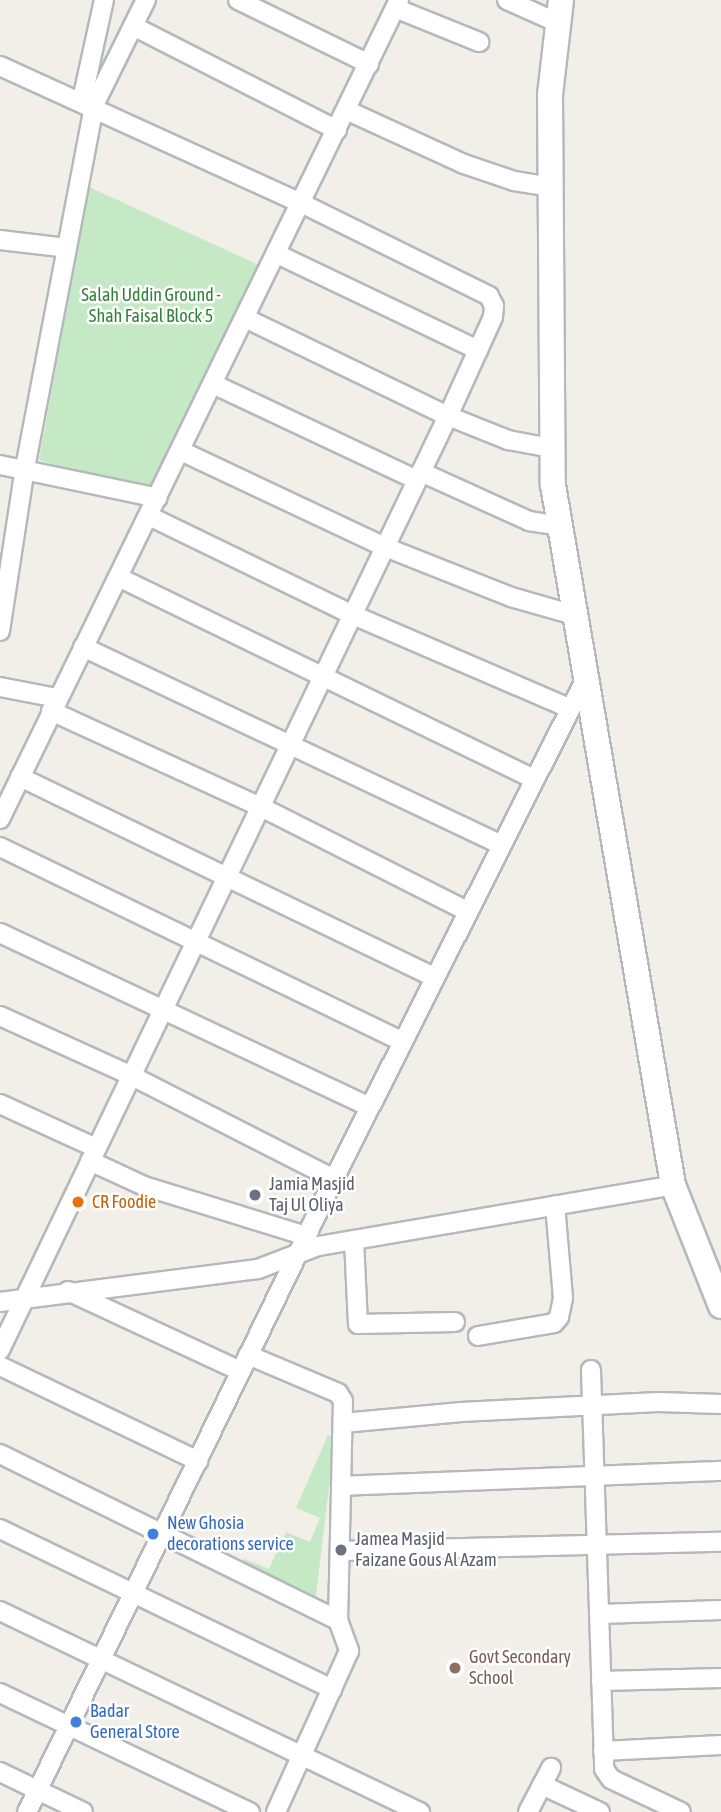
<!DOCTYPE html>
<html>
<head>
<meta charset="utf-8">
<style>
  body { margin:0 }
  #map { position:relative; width:721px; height:1812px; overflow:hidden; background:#f1efe8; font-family:"Asap Condensed",sans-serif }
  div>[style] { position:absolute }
  .green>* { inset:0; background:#c5e8c5 }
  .roads { filter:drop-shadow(2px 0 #b5b8bc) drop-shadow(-2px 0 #b5b8bc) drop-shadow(0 2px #b5b8bc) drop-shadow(0 -2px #b5b8bc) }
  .street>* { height:18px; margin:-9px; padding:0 9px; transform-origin:9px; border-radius:9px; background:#fff }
  .secondary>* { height:24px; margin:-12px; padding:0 12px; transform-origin:12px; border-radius:12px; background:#fff }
  .dots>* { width:19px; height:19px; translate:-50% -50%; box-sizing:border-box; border:4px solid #fff; border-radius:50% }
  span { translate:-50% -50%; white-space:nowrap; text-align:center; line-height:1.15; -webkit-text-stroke:5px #fff; paint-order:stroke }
  .park-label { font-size:18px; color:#348238 }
  .worship-label { font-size:18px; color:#5b616d }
  .left { translate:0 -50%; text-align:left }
  .food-label { font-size:18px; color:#c56008 }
  .shop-label { font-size:18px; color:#366cbe }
  .education-label { font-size:18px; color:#785e54 }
</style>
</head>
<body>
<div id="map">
  <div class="green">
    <div style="clip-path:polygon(89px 187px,261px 266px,152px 496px,39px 460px)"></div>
    <div style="clip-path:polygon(328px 1435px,335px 1438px,315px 1603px,240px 1568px,244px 1559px,269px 1569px,286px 1532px,310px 1542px,320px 1518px,296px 1508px)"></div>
  </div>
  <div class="roads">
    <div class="street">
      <div style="left:238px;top:0;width:146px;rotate:26deg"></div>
      <div style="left:507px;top:0;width:54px;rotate:24.2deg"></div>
      <div style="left:395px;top:8px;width:91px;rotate:22deg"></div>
      <div style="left:133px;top:26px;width:229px;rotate:27deg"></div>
      <div style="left:0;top:66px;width:331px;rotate:24.5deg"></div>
      <div style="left:301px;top:203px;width:210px;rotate:26.3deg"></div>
      <div style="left:489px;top:296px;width:11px;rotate:63deg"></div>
      <div style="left:494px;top:306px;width:11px;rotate:95deg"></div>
      <div style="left:493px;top:317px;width:109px;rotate:114.4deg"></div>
      <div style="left:448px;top:416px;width:1036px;rotate:115.63deg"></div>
      <div style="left:82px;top:100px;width:102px;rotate:-77.6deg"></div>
      <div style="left:346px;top:110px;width:130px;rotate:24.6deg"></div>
      <div style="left:464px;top:164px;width:53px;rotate:18.8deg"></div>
      <div style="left:514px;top:181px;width:37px;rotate:9deg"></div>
      <div style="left:0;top:240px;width:67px;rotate:6.8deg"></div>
      <div style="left:277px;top:254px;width:223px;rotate:25.5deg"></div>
      <div style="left:245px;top:318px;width:225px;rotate:25.8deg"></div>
      <div style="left:448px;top:416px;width:65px;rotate:21.8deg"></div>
      <div style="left:508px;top:440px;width:44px;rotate:10.5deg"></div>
      <div style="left:213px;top:384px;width:225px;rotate:25.2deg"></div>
      <div style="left:181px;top:451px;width:225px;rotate:25.2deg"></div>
      <div style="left:385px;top:547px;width:136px;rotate:21.6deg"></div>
      <div style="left:511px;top:597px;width:66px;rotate:15.9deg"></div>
      <div style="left:0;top:465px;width:161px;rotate:11.8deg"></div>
      <div style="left:421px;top:472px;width:119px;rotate:24.4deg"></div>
      <div style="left:529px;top:521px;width:31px;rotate:9deg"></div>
      <div style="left:149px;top:516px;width:227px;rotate:25.9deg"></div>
      <div style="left:353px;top:615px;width:235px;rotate:23.3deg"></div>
      <div style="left:118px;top:577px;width:462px;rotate:25.9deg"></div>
      <div style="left:0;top:631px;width:165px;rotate:-81.3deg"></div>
      <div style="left:25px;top:468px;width:369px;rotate:-79.2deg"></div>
      <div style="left:94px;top:105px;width:117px;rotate:-63.7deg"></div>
      <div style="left:83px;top:647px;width:461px;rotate:25.3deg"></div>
      <div style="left:0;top:687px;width:58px;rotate:10.9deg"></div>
      <div style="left:51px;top:711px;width:231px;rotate:24.6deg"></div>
      <div style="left:261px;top:807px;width:231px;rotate:26.8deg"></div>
      <div style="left:20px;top:777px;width:460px;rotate:25.8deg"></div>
      <div style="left:0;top:819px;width:911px;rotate:-64.03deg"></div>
      <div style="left:0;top:847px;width:446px;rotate:25.8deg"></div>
      <div style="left:0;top:933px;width:408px;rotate:25.2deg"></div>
      <div style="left:0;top:1016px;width:143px;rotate:24.4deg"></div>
      <div style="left:130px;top:1075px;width:229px;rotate:27deg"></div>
      <div style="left:0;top:1104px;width:106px;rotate:24.6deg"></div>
      <div style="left:90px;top:1161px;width:60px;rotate:24.8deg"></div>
      <div style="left:144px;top:1186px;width:170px;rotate:17.1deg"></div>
      <div style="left:354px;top:1240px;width:84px;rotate:87.3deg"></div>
      <div style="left:358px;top:1324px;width:97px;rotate:-1.2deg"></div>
      <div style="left:68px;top:1291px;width:190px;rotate:24.9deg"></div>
      <div style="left:0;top:1302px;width:260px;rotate:-7.3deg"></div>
      <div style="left:258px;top:1269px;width:64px;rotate:-21deg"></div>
      <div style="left:318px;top:1246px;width:360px;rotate:-9.7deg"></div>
      <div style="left:478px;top:1336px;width:77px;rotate:-9.7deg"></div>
      <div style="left:554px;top:1323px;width:8px;rotate:-50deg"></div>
      <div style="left:559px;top:1317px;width:19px;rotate:-78deg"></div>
      <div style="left:563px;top:1298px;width:93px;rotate:-94.9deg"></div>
      <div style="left:248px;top:1355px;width:98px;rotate:22.9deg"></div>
      <div style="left:338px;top:1393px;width:9px;rotate:58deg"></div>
      <div style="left:343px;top:1401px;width:219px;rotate:91.3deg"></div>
      <div style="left:0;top:1366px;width:220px;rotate:25.6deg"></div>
      <div style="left:591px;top:1370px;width:399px;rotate:88.1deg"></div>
      <div style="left:604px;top:1769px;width:12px;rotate:55deg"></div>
      <div style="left:611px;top:1779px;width:77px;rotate:25.2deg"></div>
      <div style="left:343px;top:1423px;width:119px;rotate:-5.3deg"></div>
      <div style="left:461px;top:1412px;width:197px;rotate:-2.9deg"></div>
      <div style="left:658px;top:1402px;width:63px;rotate:1.8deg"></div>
      <div style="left:0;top:1454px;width:377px;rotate:26.2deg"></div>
      <div style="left:338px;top:1620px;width:33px;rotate:70deg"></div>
      <div style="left:349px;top:1651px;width:177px;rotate:114.4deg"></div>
      <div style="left:341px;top:1486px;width:380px;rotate:-2.3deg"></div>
      <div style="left:0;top:1529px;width:369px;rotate:25.7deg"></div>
      <div style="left:340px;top:1551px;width:381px;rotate:-1.4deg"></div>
      <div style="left:0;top:1611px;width:466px;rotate:25.6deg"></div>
      <div style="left:600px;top:1614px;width:121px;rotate:-1.9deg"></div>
      <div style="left:601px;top:1681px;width:120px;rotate:-1.4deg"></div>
      <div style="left:0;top:1693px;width:277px;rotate:25.5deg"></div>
      <div style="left:603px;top:1751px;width:118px;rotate:-2.9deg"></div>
      <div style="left:0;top:1772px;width:92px;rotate:25.7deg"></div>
      <div style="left:542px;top:1785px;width:64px;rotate:25deg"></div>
      <div style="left:27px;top:1812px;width:704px;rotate:-64.13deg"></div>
      <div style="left:334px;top:1179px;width:561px;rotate:-63.3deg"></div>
      <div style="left:528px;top:1812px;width:50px;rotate:-62.4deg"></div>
    </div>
    <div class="secondary">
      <div style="left:561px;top:0;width:96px;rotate:96.6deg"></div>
      <div style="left:550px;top:95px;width:390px;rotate:89.6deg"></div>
      <div style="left:553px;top:485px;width:710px;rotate:80.27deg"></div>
      <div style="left:673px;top:1185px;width:130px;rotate:68.4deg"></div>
    </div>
  </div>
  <div class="dots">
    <div style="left:255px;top:1195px;background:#6b7280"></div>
    <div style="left:78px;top:1202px;background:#e8710a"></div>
    <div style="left:153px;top:1534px;background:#3f7fe0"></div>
    <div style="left:341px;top:1550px;background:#6b7280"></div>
    <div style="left:455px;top:1668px;background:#8d6e63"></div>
    <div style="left:76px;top:1722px;background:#3f7fe0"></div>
  </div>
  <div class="park-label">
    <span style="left:151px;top:306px">Salah Uddin Ground -<br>Shah Faisal Block 5</span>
  </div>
  <div class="worship-label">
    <span class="left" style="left:269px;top:1195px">Jamia Masjid<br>Taj Ul Oliya</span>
    <span class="left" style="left:355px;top:1550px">Jamea Masjid<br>Faizane Gous Al Azam</span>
  </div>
  <div class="food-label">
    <span class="left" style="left:92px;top:1202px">CR Foodie</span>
  </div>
  <div class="shop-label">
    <span class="left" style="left:167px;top:1534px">New Ghosia<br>decorations service</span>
    <span class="left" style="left:90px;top:1722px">Badar<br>General Store</span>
  </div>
  <div class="education-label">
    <span class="left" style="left:469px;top:1668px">Govt Secondary<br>School</span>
  </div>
</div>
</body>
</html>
